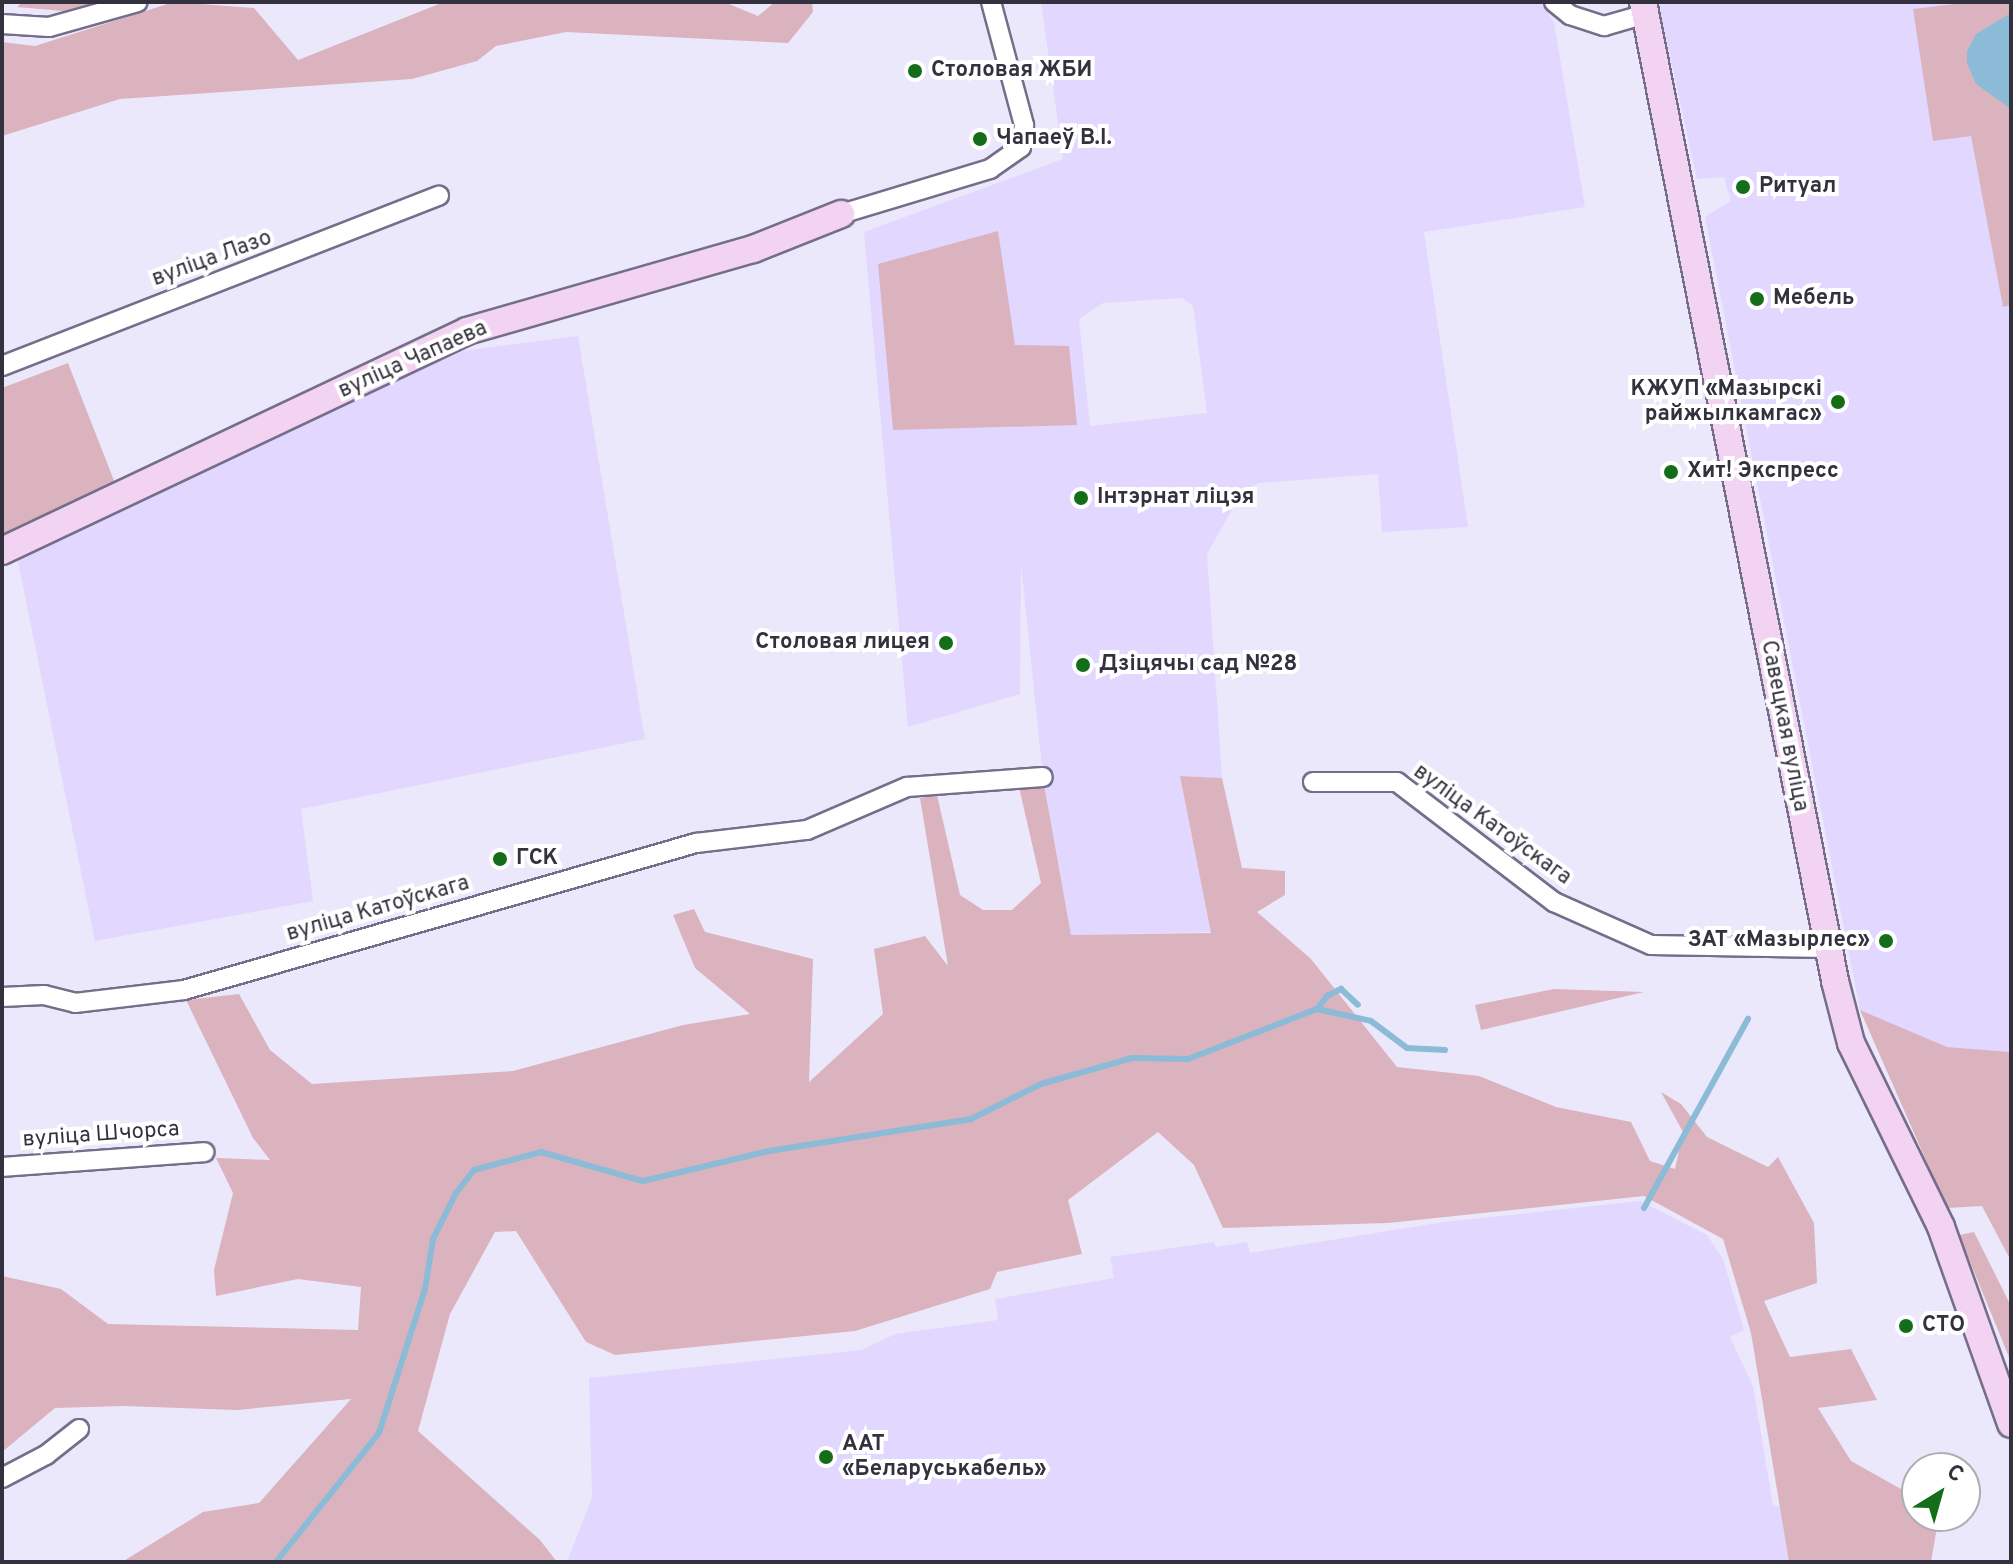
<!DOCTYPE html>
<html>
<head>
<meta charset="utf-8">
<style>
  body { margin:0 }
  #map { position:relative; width:2013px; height:1564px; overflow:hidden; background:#ece8fb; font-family:Overpass,sans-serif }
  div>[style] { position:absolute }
  .built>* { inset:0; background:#e1d7ff }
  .green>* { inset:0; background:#dab3bf }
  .water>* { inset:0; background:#8cbbd8 }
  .stream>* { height:6px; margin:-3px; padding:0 3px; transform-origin:3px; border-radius:3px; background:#8cbbd8 }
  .roads { filter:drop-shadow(2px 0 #756e8a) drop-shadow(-2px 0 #756e8a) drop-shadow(0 2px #756e8a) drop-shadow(0 -2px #756e8a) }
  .street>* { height:18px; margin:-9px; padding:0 9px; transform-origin:9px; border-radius:9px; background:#fff }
  .secondary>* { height:26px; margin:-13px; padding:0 13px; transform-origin:13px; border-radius:13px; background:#f2d4f2 }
  .dots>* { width:22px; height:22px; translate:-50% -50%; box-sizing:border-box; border:4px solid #fff; border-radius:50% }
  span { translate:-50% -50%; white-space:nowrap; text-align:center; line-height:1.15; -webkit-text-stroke:8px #fff; paint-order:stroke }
  .poi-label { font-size:22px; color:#34313e; font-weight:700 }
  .left { translate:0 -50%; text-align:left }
  .right { translate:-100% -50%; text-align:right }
  .street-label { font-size:22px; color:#34313e }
  .frame { position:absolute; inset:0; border:4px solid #34313e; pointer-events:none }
  .north { position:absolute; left:1901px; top:1452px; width:80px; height:80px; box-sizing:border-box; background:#fff; border:2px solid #aeadb2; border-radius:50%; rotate:37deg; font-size:22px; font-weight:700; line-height:32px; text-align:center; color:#34313e }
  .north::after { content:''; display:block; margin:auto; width:28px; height:36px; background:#146d18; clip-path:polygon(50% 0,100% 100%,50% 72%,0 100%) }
</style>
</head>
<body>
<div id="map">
  <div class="built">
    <div style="clip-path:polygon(evenodd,1041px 2px,1540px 2px,1554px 22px,1585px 207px,1424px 232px,1468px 527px,1382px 532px,1378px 474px,1259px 483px,1243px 490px,1207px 554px,1222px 778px,1180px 776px,1211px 932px,1071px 935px,1043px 777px,1021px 564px,1020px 694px,908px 727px,864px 232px,1063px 159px,1041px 2px,1182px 298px,1193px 306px,1207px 413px,1090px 426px,1079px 319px,1103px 303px,1182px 298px)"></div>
    <div style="clip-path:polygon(1658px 2px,1970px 2px,1914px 9px,1933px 141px,1971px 135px,2003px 306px,2011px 305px,2011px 1052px,1947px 1047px,1860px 1010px,1705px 217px,1731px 201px,1724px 177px,1697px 179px)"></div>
    <div style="clip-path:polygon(578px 336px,645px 739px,301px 809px,313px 901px,95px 941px,16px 552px,462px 351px)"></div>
    <div style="clip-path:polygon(1640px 1201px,1707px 1235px,1723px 1259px,1744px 1330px,1730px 1337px,1753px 1386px,1773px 1506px,1780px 1506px,1789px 1562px,567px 1562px,592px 1497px,589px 1378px,862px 1350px,895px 1334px,998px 1320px,995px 1299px,1114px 1278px,1110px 1257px,1214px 1242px,1216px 1247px,1247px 1242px,1250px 1253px,1444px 1222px)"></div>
  </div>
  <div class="green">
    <div style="clip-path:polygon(22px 2px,97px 2px,63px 11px,17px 7px)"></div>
    <div style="clip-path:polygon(174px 2px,254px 8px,298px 60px,444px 2px,724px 2px,758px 16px,775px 2px,812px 2px,813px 12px,788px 43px,566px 32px,496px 46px,477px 61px,412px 79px,120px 99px,2px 136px,2px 42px,35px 46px)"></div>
    <div style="clip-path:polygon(1970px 2px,2011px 2px,2011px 305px,2003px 307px,1971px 136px,1933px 141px,1913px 9px)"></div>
    <div style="clip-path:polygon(998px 231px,1015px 345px,1069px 346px,1077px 425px,893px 430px,878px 264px)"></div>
    <div style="clip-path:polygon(68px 363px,115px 483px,2px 536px,2px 388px)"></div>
    <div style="clip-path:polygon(1180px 776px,1222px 778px,1242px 868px,1285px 871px,1285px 895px,1257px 912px,1311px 959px,1397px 1067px,1479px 1076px,1556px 1107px,1631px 1122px,1650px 1161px,1675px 1169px,1683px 1132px,1661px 1092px,1681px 1104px,1707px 1137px,1768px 1167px,1778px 1157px,1814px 1223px,1817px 1283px,1764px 1301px,1790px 1357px,1851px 1349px,1877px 1400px,1818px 1408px,1851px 1461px,1917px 1498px,1917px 1516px,1939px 1516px,1931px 1562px,1789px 1562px,1751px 1333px,1723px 1239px,1644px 1196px,1388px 1223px,1223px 1228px,1194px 1165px,1158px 1132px,1068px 1200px,1082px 1254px,997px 1272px,990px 1289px,855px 1331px,615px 1355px,586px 1342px,516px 1231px,495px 1232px,450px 1314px,418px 1431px,540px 1540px,557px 1562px,122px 1562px,203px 1512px,259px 1503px,351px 1399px,237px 1410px,123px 1406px,55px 1408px,2px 1452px,2px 1276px,61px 1289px,108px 1324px,358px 1330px,361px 1287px,298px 1279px,216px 1296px,214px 1270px,233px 1193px,216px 1158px,270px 1160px,253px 1138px,186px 1000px,239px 994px,270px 1050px,312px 1084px,513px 1071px,683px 1025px,750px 1014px,695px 968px,673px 915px,694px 909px,705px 932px,813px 959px,809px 1082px,883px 1014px,874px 949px,925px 936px,948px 966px,920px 798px,937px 795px,960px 895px,983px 910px,1012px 910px,1041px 883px,1019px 787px,1044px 784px,1071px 935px,1211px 933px)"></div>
    <div style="clip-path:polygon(1554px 989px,1644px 992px,1481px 1030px,1475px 1005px)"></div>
    <div style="clip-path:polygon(1860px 1010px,1947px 1047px,2011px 1052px,2011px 1261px,1982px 1206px,1947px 1208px)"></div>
    <div style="clip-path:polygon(1974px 1232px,2011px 1306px,2011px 1362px,1959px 1235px)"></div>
  </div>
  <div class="water">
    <div style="clip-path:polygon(2011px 13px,2011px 109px,1976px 84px,1967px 63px,1967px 51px,1976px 34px)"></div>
  </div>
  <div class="stream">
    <div style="left:1317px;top:1009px;width:16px;rotate:-52deg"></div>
    <div style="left:1327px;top:996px;width:16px;rotate:-27deg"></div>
    <div style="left:1341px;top:989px;width:23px;rotate:43deg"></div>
    <div style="left:1644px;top:1208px;width:216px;rotate:-61.2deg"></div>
    <div style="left:276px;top:1562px;width:165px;rotate:-51.4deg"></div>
    <div style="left:379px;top:1433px;width:151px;rotate:-72.3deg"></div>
    <div style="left:425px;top:1289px;width:51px;rotate:-80.9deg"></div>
    <div style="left:433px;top:1239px;width:51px;rotate:-63.4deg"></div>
    <div style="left:456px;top:1193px;width:29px;rotate:-52deg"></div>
    <div style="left:474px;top:1170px;width:69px;rotate:-15deg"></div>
    <div style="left:541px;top:1152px;width:106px;rotate:15.9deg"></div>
    <div style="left:643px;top:1181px;width:130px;rotate:-13.4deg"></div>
    <div style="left:769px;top:1151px;width:205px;rotate:-9deg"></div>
    <div style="left:971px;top:1119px;width:78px;rotate:-26.6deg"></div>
    <div style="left:1041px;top:1084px;width:95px;rotate:-15.9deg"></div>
    <div style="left:1132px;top:1058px;width:56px;rotate:1deg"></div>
    <div style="left:1188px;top:1059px;width:138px;rotate:-21.2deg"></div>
    <div style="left:1317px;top:1009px;width:55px;rotate:12.5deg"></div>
    <div style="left:1371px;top:1021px;width:45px;rotate:36.9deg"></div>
    <div style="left:1407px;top:1048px;width:38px;rotate:3deg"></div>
  </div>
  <div class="roads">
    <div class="street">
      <div style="left:1554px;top:2px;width:21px;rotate:39deg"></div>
      <div style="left:1570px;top:15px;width:36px;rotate:18deg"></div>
      <div style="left:1604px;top:26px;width:44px;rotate:-15.9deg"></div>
      <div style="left:2px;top:24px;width:47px;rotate:3.7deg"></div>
      <div style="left:49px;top:27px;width:92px;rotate:-15.7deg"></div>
      <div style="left:841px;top:214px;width:156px;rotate:-16.8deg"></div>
      <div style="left:990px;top:169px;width:38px;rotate:-35deg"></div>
      <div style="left:1021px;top:147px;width:22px;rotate:-82deg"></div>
      <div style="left:1024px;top:125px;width:127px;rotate:-105deg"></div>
      <div style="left:2px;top:366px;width:469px;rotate:-21.3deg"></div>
      <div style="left:1313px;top:782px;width:84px"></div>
      <div style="left:1397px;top:782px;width:198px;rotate:37.4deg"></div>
      <div style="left:1554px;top:902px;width:106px;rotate:23.9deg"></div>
      <div style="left:1651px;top:945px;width:176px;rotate:1deg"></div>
      <div style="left:2px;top:997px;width:42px;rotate:-2.7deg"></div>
      <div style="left:44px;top:995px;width:32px;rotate:14deg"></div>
      <div style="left:75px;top:1003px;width:110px;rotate:-6.8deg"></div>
      <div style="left:184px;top:990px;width:533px;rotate:-16.02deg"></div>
      <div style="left:696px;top:843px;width:112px;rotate:-6.7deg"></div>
      <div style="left:807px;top:830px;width:109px;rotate:-23.3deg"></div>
      <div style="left:907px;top:787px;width:136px;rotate:-4.2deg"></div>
      <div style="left:2px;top:1167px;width:203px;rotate:-4.2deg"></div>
      <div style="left:2px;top:1478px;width:50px;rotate:-27.6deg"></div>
      <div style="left:46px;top:1455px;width:42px;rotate:-38.2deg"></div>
    </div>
    <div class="secondary">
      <div style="left:1643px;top:2px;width:998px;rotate:78.9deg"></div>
      <div style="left:1835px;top:981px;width:64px;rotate:75.5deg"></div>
      <div style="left:1851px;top:1043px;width:205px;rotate:63.9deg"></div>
      <div style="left:1941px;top:1227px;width:209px;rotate:70.4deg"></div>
      <div style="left:2px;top:551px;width:514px;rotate:-25.32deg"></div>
      <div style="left:467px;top:331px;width:298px;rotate:-16deg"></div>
      <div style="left:753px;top:249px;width:95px;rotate:-21.7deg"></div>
    </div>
  </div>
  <div class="dots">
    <div style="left:915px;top:71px;background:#146d18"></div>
    <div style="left:980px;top:139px;background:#146d18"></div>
    <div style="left:1743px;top:187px;background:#146d18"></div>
    <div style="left:1757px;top:299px;background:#146d18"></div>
    <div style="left:1838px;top:402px;background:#146d18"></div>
    <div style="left:1671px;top:472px;background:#146d18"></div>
    <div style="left:1081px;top:498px;background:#146d18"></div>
    <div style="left:946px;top:643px;background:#146d18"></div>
    <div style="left:1083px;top:665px;background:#146d18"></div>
    <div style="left:500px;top:859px;background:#146d18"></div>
    <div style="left:1886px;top:941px;background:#146d18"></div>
    <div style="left:1906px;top:1326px;background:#146d18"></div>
    <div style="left:826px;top:1457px;background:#146d18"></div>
  </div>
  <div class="poi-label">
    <span class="left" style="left:931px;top:71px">Столовая ЖБИ</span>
    <span class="left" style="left:996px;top:139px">Чапаеў В.І.</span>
    <span class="left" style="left:1759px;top:187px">Ритуал</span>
    <span class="left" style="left:1773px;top:299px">Мебель</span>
    <span class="right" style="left:1822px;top:402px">КЖУП «Мазырскі<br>райжылкамгас»</span>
    <span class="left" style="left:1687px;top:472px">Хит! Экспресс</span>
    <span class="left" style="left:1097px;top:498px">Інтэрнат ліцэя</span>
    <span class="right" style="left:930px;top:643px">Столовая лицея</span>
    <span class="left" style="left:1099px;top:665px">Дзіцячы сад №28</span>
    <span class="left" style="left:516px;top:859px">ГСК</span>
    <span class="right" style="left:1870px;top:941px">ЗАТ «Мазырлес»</span>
    <span class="left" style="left:1922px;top:1326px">СТО</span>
    <span class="left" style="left:842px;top:1457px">ААТ<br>«Беларуськабель»</span>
  </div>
  <div class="street-label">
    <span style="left:212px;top:259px;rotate:-20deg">вуліца Лазо</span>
    <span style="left:413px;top:360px;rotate:-24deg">вуліца Чапаева</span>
    <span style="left:1784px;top:726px;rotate:79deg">Савецкая вуліца</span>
    <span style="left:1492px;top:825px;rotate:36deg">вуліца Катоўскага</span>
    <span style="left:378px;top:909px;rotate:-16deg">вуліца Катоўскага</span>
    <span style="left:101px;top:1135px;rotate:-4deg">вуліца Шчорса</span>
  </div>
  <div class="frame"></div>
  <div class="north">С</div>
</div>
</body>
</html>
